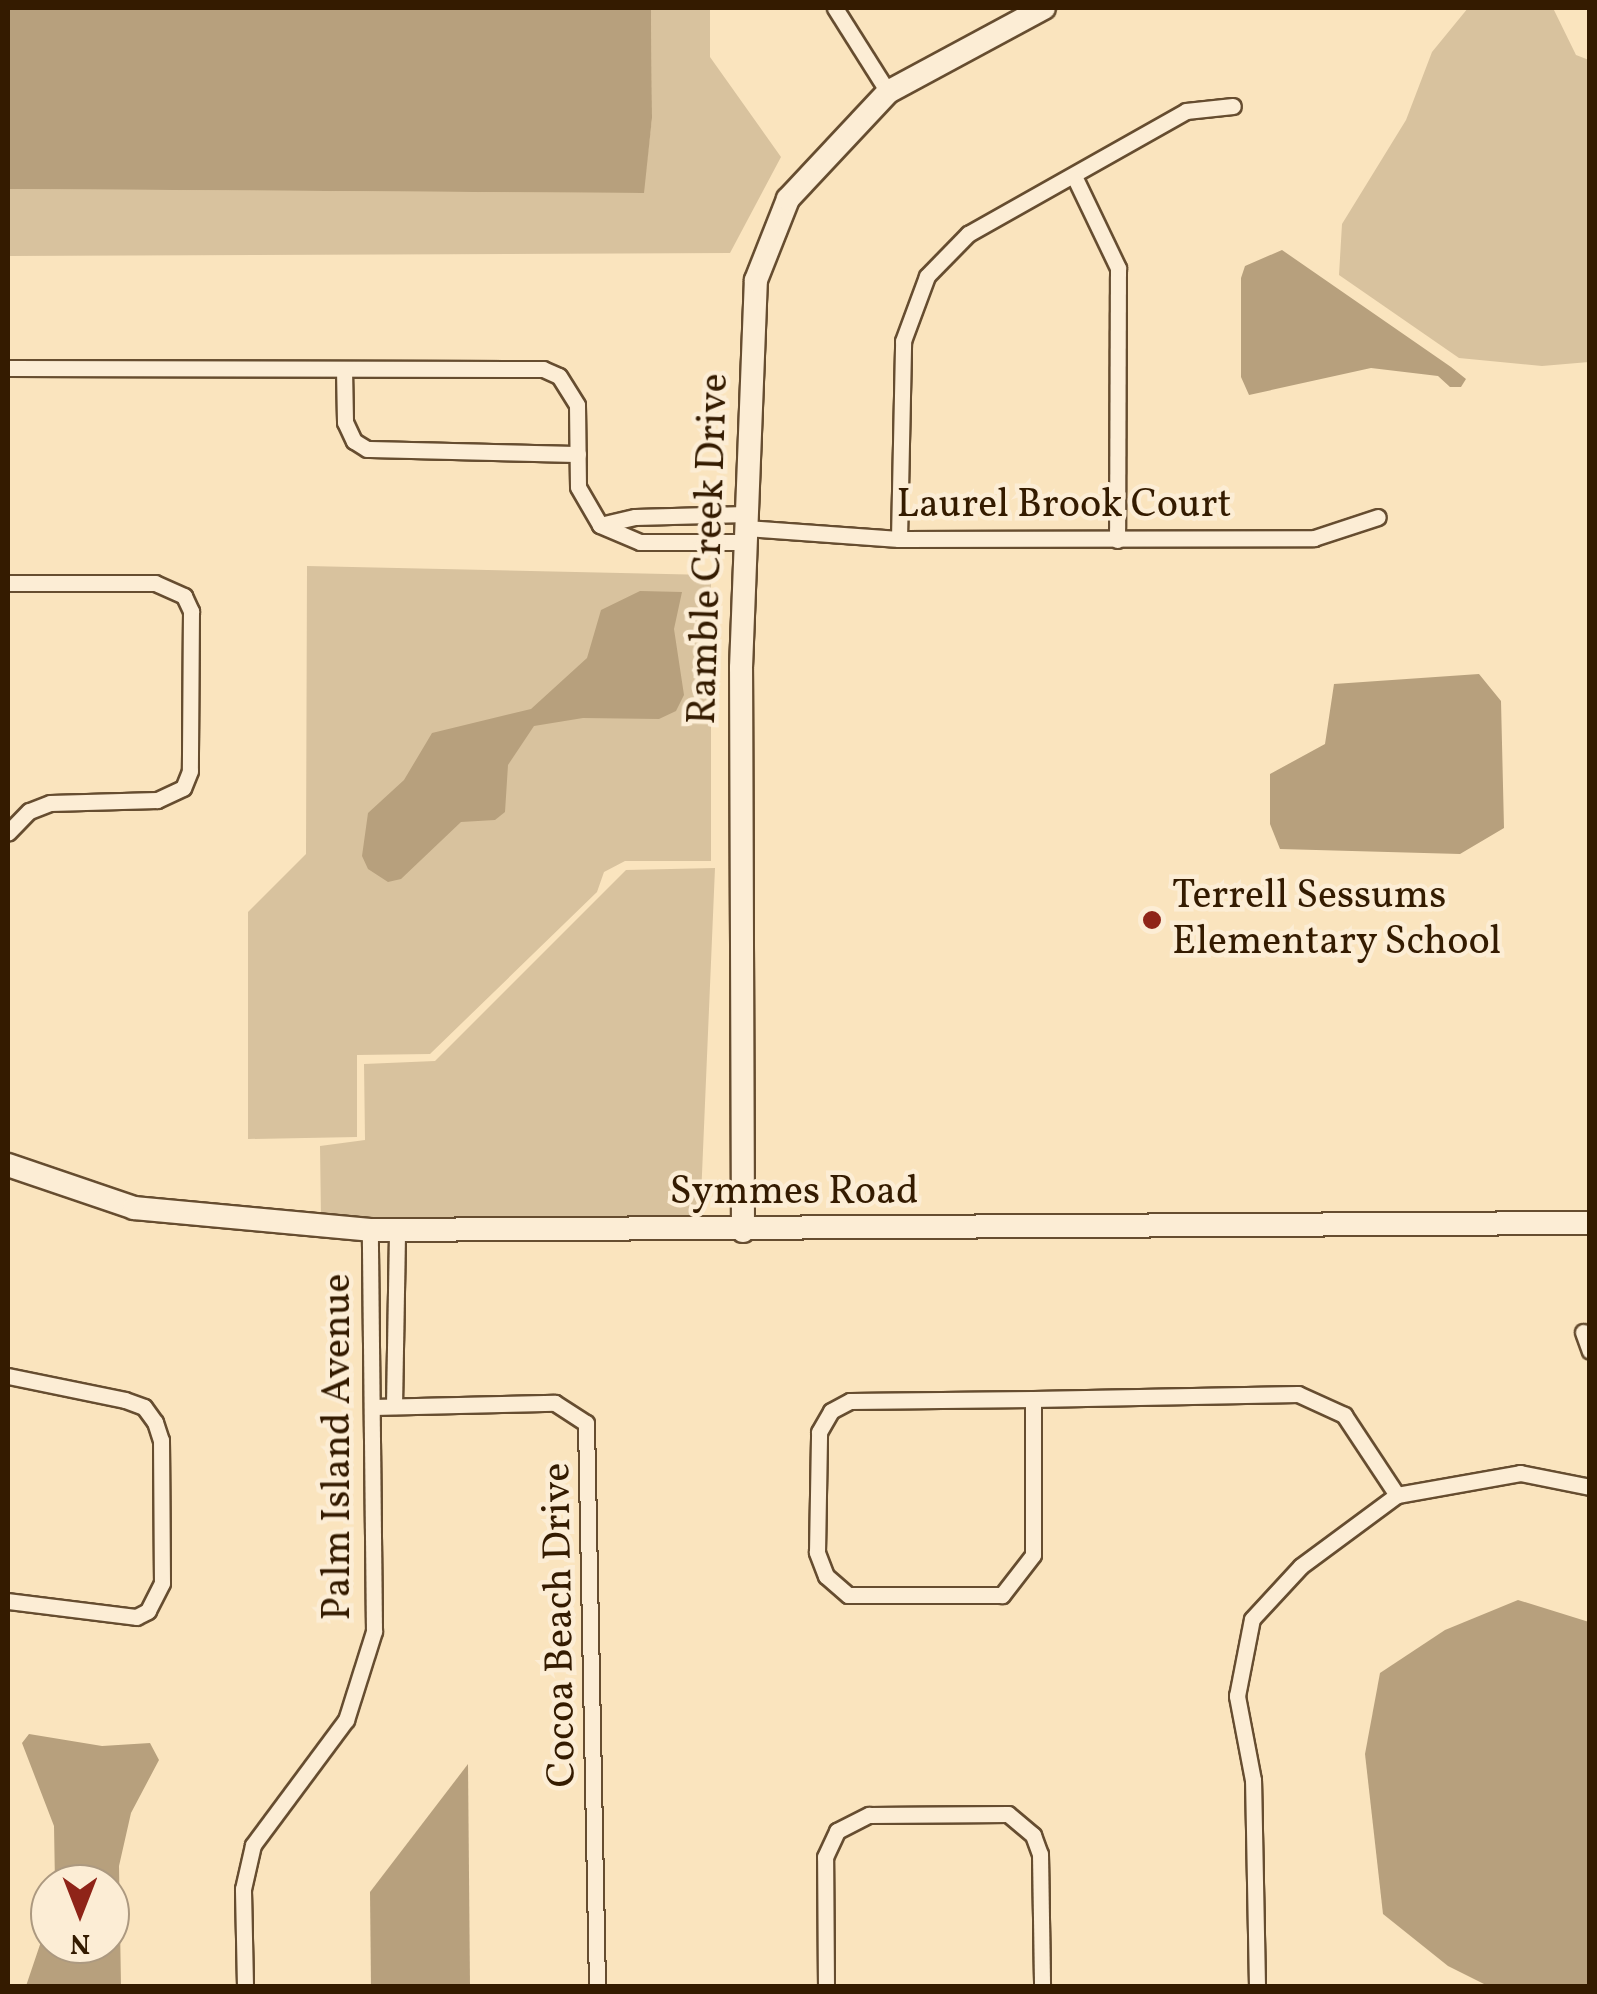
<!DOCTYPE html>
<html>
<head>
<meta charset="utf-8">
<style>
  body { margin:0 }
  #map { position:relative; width:1597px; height:1994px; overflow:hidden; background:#fae4be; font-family:Vollkorn,serif }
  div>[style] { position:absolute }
  .green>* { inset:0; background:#d8c29e }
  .water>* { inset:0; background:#b7a07d }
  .roads { filter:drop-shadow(2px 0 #664d30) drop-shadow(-2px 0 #664d30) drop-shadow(0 2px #664d30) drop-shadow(0 -2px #664d30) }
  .street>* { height:15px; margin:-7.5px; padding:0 7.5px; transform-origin:7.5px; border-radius:7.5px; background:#fcedd5 }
  .secondary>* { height:22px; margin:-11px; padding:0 11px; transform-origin:11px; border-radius:11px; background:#fcedd5 }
  .dots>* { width:28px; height:28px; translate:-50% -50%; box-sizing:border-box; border:5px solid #fcedd5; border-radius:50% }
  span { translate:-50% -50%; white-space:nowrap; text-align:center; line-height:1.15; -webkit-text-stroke:9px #fcedd5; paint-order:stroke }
  .street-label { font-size:40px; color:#341b00 }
  .poi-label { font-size:40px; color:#341b00 }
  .left { translate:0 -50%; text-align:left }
  .frame { position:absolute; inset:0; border:10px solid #341b00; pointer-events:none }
  .north { position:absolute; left:30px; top:1864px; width:100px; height:100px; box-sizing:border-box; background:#fcedd5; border:2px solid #ac9980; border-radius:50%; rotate:180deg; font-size:28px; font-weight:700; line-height:40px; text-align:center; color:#341b00 }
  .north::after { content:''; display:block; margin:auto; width:35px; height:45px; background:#8f2418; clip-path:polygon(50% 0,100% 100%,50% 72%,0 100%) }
</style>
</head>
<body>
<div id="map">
  <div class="green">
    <div style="clip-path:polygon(651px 8px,710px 8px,710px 57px,781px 157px,730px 253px,8px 256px,8px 189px,643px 193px,652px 118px)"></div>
    <div style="clip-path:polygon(1468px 8px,1553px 8px,1576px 55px,1589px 60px,1589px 362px,1542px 366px,1459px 358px,1339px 275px,1342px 224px,1406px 120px,1432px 52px)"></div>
    <div style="clip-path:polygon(307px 566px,711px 575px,711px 861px,625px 861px,604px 872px,597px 892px,430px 1054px,357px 1055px,357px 1137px,248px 1139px,248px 912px,306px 854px)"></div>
    <div style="clip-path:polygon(715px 868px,700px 1221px,321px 1217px,320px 1146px,365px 1140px,364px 1064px,435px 1061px,626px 870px)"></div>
  </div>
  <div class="water">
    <div style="clip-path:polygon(8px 8px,651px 8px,652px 118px,644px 193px,8px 189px)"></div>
    <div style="clip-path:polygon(1282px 250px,1451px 367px,1466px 379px,1461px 387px,1450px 387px,1438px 376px,1371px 368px,1249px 395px,1241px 377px,1241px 278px,1245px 266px)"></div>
    <div style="clip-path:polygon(640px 591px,682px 592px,674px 629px,684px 695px,676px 711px,659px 719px,583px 718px,534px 726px,508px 765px,505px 812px,495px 820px,461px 822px,401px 879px,388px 882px,368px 869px,362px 856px,368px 813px,404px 780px,432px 733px,531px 709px,587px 658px,601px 610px)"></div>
    <div style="clip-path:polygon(1479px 674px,1501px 701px,1504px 828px,1460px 854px,1280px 849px,1270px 824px,1270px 774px,1325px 744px,1334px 684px)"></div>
    <div style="clip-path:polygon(1518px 1600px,1589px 1622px,1589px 1986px,1488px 1986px,1448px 1966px,1383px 1914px,1365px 1754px,1380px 1673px,1445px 1630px)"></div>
    <div style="clip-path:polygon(29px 1734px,102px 1746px,150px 1743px,159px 1760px,131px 1813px,119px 1866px,121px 1986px,26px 1986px,50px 1915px,50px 1944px,110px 1944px,110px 1884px,55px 1884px,54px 1826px,22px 1743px)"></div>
    <div style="clip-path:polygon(468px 1764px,470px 1986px,371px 1986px,370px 1892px)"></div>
  </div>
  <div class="roads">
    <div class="street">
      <div style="left:835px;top:8px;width:99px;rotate:57.8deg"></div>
      <div style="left:1074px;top:176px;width:102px;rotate:64.4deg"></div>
      <div style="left:1118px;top:268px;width:272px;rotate:90.2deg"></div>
      <div style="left:8px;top:368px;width:535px;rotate:0.11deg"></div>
      <div style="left:543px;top:369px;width:17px;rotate:24deg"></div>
      <div style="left:559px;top:376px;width:34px;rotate:58deg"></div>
      <div style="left:577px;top:405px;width:82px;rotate:89.3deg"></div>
      <div style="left:578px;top:487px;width:44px;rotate:59.9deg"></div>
      <div style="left:600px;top:525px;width:43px;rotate:23deg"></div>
      <div style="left:640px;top:542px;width:105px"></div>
      <div style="left:344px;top:369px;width:53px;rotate:88.9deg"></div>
      <div style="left:345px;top:422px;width:21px;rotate:65deg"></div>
      <div style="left:354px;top:441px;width:15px;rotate:32deg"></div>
      <div style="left:367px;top:449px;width:211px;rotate:1.4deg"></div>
      <div style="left:600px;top:525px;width:36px;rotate:-13deg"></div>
      <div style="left:635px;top:517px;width:111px;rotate:-1.5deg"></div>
      <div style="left:746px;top:528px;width:153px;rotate:4.1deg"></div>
      <div style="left:899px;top:539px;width:415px;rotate:-0.1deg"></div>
      <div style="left:1314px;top:538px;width:67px;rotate:-18.2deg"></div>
      <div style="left:899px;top:539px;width:198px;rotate:-88.8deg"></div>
      <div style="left:903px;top:341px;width:69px;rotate:-69.7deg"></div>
      <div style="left:927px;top:276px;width:59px;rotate:-45.7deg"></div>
      <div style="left:968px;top:234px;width:250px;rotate:-29.4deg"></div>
      <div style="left:1186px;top:111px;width:47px;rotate:-6.1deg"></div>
      <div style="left:8px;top:583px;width:147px"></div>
      <div style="left:155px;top:583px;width:32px;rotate:24deg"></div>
      <div style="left:184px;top:596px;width:17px;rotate:65deg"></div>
      <div style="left:191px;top:611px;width:160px;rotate:90.4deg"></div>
      <div style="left:190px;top:771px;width:18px;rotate:112deg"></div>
      <div style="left:183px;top:788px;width:29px;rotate:155deg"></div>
      <div style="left:157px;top:800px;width:107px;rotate:178.4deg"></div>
      <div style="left:50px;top:803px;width:22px;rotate:159deg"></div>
      <div style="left:29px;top:811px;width:30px;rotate:134deg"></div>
      <div style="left:1583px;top:1332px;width:20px;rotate:70deg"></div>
      <div style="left:8px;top:1376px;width:119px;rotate:11.6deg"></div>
      <div style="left:125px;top:1400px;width:20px;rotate:20deg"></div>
      <div style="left:144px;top:1407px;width:19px;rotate:54deg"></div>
      <div style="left:155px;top:1422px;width:19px;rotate:72deg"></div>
      <div style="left:161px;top:1440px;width:143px;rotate:89.6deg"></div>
      <div style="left:162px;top:1583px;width:31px;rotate:117deg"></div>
      <div style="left:148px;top:1611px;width:13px;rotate:153deg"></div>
      <div style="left:136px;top:1617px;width:129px;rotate:-172.9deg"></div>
      <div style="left:1033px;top:1399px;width:156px;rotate:90deg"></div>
      <div style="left:1033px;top:1555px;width:51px;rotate:127.8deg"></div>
      <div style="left:1002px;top:1595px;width:154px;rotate:180deg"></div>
      <div style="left:848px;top:1595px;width:29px;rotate:-139deg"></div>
      <div style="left:826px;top:1576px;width:26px;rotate:-111deg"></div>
      <div style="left:817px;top:1552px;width:120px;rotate:-89deg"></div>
      <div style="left:819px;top:1432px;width:24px;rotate:-60deg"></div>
      <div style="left:831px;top:1411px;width:21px;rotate:-28deg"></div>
      <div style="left:850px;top:1401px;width:183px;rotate:-0.6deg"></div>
      <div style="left:1033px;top:1399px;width:265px;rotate:-1.1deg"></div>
      <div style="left:1298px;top:1394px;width:51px;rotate:24.5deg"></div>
      <div style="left:1344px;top:1415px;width:96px;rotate:56.5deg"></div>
      <div style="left:394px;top:1406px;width:175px;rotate:-89deg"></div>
      <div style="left:373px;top:1407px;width:182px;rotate:-1.3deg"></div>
      <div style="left:555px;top:1403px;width:37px;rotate:33deg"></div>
      <div style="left:586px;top:1423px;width:563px;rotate:88.88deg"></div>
      <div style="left:245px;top:1986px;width:97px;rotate:-91.2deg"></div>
      <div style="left:243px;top:1889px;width:45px;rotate:-77.2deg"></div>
      <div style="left:253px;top:1845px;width:156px;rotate:-53.4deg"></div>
      <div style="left:346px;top:1720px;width:93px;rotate:-72.5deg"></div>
      <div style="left:374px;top:1631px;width:401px;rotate:-90.6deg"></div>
      <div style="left:826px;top:1986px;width:129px;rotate:-90.4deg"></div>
      <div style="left:825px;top:1857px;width:29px;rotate:-65deg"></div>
      <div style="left:837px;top:1831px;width:36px;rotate:-27deg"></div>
      <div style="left:869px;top:1815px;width:139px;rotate:-0.4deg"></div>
      <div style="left:1008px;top:1814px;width:33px;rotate:40deg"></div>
      <div style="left:1033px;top:1835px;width:20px;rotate:70deg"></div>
      <div style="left:1040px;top:1854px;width:132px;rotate:89.1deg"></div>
      <div style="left:1257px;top:1986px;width:206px;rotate:-91.1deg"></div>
      <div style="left:1253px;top:1780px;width:86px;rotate:-100.8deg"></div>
      <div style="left:1237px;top:1696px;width:78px;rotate:-79deg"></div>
      <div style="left:1252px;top:1619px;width:72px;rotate:-47.2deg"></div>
      <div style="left:1301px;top:1566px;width:119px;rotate:-36.5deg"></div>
      <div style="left:1397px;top:1495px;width:125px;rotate:-10.1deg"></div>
      <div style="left:1520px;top:1473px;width:71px;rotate:11.3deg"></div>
    </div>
    <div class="secondary">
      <div style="left:8px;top:1165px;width:133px;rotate:18.8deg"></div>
      <div style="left:134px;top:1208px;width:237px;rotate:5.3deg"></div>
      <div style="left:370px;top:1230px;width:1220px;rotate:-0.33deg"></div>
      <div style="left:743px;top:1231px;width:563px;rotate:-90.2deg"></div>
      <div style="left:741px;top:668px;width:388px;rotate:-87.8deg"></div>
      <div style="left:756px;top:280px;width:87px;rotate:-68.4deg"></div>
      <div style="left:788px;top:199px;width:146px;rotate:-46.9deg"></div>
      <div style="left:888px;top:92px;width:177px;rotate:-28.3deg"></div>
    </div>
  </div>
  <div class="dots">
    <div style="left:1152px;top:920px;background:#8f2418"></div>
  </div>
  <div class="street-label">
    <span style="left:1064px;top:506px">Laurel Brook Court</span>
    <span style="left:710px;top:549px;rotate:-88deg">Ramble Creek Drive</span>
    <span style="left:794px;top:1193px">Symmes Road</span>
    <span style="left:339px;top:1447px;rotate:-90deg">Palm Island Avenue</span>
    <span style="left:561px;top:1625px;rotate:-91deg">Cocoa Beach Drive</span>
  </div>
  <div class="poi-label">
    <span class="left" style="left:1172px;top:920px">Terrell Sessums<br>Elementary School</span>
  </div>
  <div class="frame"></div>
  <div class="north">N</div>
</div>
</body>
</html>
